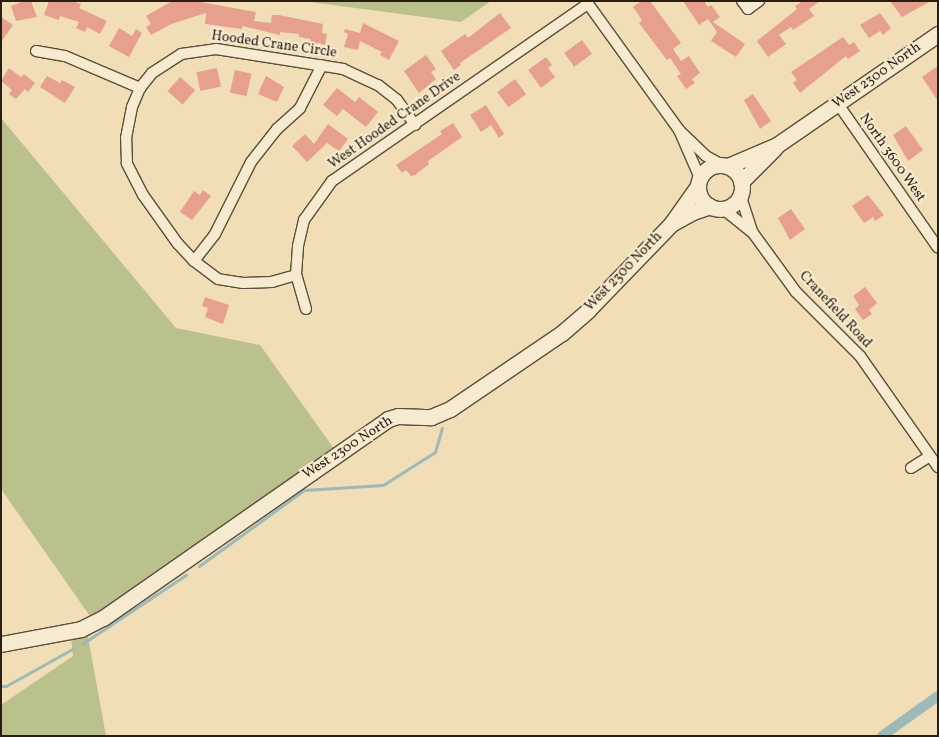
<!DOCTYPE html>
<html>
<head>
<meta charset="utf-8">
<style>
  body { margin:0 }
  #map { position:relative; width:939px; height:737px; overflow:hidden; background:#f1deb6; font-family:Vollkorn,serif }
  div>[style] { position:absolute }
  .green>* { inset:0; background:#bbc18d }
  .stream>* { height:3px; margin:-1.5px; padding:0 1.5px; transform-origin:1.5px; border-radius:1.5px; background:#9ebab8 }
  .canal>* { height:10px; margin:-5px; padding:0 5px; transform-origin:5px; border-radius:5px; background:#9ebab8 }
  .building>* { inset:0; background:#e6a08d; transform-origin:0 0 }
  .roads { filter:drop-shadow(1px 0 #5c4e3a) drop-shadow(-1px 0 #5c4e3a) drop-shadow(0 1px #5c4e3a) drop-shadow(0 -1px #5c4e3a) }
  .street>* { height:10px; margin:-5px; padding:0 5px; transform-origin:5px; border-radius:5px; background:#f6ead0 }
  .secondary>* { height:15px; margin:-7.5px; padding:0 7.5px; transform-origin:7.5px; border-radius:7.5px; background:#f6ead0 }
  .secondary>.ring { margin:-7.5px; padding:0; box-sizing:content-box; background:none; border:15px solid #f6ead0; border-radius:50% }
  span { translate:-50% -50%; white-space:nowrap; text-align:center; line-height:1.15; -webkit-text-stroke:4px #f6ead0; paint-order:stroke }
  .street-label { font-size:14px; color:#2a1e10 }
  .frame { position:absolute; inset:0; border:2px solid #2a1e10; pointer-events:none }
</style>
</head>
<body>
<div id="map">
  <div class="green">
    <div style="clip-path:polygon(303px 1px,491px 1px,461px 22px)"></div>
    <div style="clip-path:polygon(1px 118px,176px 328px,260px 345px,335px 450px,88px 637px,106px 736px,1px 736px,1px 705px,73px 656px,70px 628px,92px 619px,1px 489px)"></div>
  </div>
  <div class="stream">
    <div style="left:199px;top:566px;width:130px;rotate:-35.9deg"></div>
    <div style="left:304px;top:490px;width:79px;rotate:-3.6deg"></div>
    <div style="left:383px;top:485px;width:62px;rotate:-32.4deg"></div>
    <div style="left:435px;top:452px;width:25px;rotate:-74deg"></div>
    <div style="left:82px;top:644px;width:125px;rotate:-33.6deg"></div>
    <div style="left:1px;top:686px;width:5px"></div>
    <div style="left:6px;top:686px;width:78px;rotate:-29.2deg"></div>
  </div>
  <div class="canal">
    <div style="left:882px;top:736px;width:69px;rotate:-35.5deg"></div>
  </div>
  <div class="building">
    <div style="clip-path:polygon(24px 1px,31px 1px,37px 17px,16px 21px,11px 6px)"></div>
    <div style="clip-path:polygon(49px 1px,72px 1px,81px 4px,79px 8px,107px 21px,100px 34px,87px 27px,85px 32px,76px 28px,79px 22px,60px 16px,59px 20px,44px 15px)"></div>
    <div style="clip-path:polygon(172px 1px,195px 1px,256px 12px,254px 21px,271px 23px,272px 15px,279px 15px,323px 24px,322px 33px,327px 34px,325px 45px,310px 42px,311px 39px,299px 37px,299px 34px,280px 32px,280px 35px,242px 26px,242px 29px,205px 24px,206px 13px,171px 24px,151px 35px,146px 27px,151px 24px,146px 16px)"></div>
    <div style="clip-path:polygon(641px 1px,650px 1px,681px 43px,673px 49px,681px 61px,689px 56px,700px 73px,692px 79px,695px 83px,686px 89px,677px 76px,681px 74px,670px 58px,667px 60px,639px 23px,642px 20px,633px 7px)"></div>
    <div style="clip-path:polygon(683px 1px,704px 1px,708px 7px,711px 5px,720px 17px,713px 22px,745px 44px,736px 57px,711px 41px,717px 32px,708px 19px,699px 25px)"></div>
    <div style="clip-path:polygon(803px 1px,820px 1px,809px 9px,814px 16px,793px 30px,791px 27px,779px 35px,786px 44px,768px 57px,757px 41px,797px 9px,795px 6px)"></div>
    <div style="clip-path:polygon(890px 1px,931px 1px,902px 17px)"></div>
    <div style="clip-path:polygon(500px 13px,511px 28px,460px 63px,461px 65px,454px 70px,441px 51px,465px 34px,468px 38px)"></div>
    <div style="clip-path:polygon(880px 13px,891px 28px,883px 35px,880px 31px,869px 38px,860px 25px)"></div>
    <div style="clip-path:polygon(1px 17px,13px 25px,1px 42px)"></div>
    <div style="clip-path:polygon(363px 23px,399px 41px,389px 60px,380px 55px,382px 52px,360px 41px,358px 50px,344px 47px,348px 34px,344px 32px,345px 29px,360px 33px)"></div>
    <div style="clip-path:polygon(119px 28px,132px 36px,136px 29px,142px 33px,129px 57px,109px 46px)"></div>
    <div style="clip-path:polygon(843px 37px,849px 45px,854px 42px,860px 51px,848px 59px,846px 56px,800px 93px,793px 83px,797px 80px,791px 72px)"></div>
    <div style="left:582px;top:40px;width:17px;height:22px;rotate:54deg"></div>
    <div style="clip-path:polygon(426px 55px,436px 69px,431px 72px,436px 79px,419px 93px,404px 71px)"></div>
    <div style="clip-path:polygon(546px 57px,552px 65px,548px 68px,555px 77px,541px 88px,528px 70px)"></div>
    <div style="clip-path:polygon(938px 66px,938px 101px,922px 77px)"></div>
    <div style="clip-path:polygon(9px 68px,21px 77px,24px 74px,35px 83px,28px 92px,25px 89px,16px 99px,9px 94px,12px 90px,1px 81px)"></div>
    <div style="left:217px;top:68px;width:19px;height:21px;rotate:78deg"></div>
    <div style="left:235px;top:70px;width:17px;height:23px;rotate:13deg"></div>
    <div style="clip-path:polygon(47px 76px,60px 83px,62px 80px,75px 87px,65px 103px,40px 87px)"></div>
    <div style="clip-path:polygon(266px 76px,284px 87px,277px 102px,258px 94px)"></div>
    <div style="left:180px;top:77px;width:20px;height:19px;rotate:41deg"></div>
    <div style="left:515px;top:79px;width:19px;height:22px;rotate:54deg"></div>
    <div style="clip-path:polygon(337px 88px,355px 102px,359px 97px,378px 112px,366px 127px,343px 109px,337px 116px,323px 105px)"></div>
    <div style="clip-path:polygon(753px 94px,771px 121px,760px 129px,744px 100px)"></div>
    <div style="clip-path:polygon(486px 105px,504px 134px,499px 138px,491px 125px,481px 132px,470px 115px)"></div>
    <div style="clip-path:polygon(453px 123px,462px 137px,428px 161px,429px 164px,415px 175px,411px 176px,406px 170px,402px 173px,396px 165px,442px 134px,440px 131px)"></div>
    <div style="clip-path:polygon(328px 124px,348px 139px,339px 151px,327px 143px,307px 162px,292px 146px,305px 134px,314px 144px)"></div>
    <div style="clip-path:polygon(906px 126px,923px 150px,908px 161px,893px 135px)"></div>
    <div style="clip-path:polygon(203px 190px,211px 196px,192px 220px,180px 212px,194px 191px,200px 195px)"></div>
    <div style="clip-path:polygon(868px 195px,884px 215px,875px 221px,873px 217px,864px 223px,852px 206px)"></div>
    <div style="clip-path:polygon(791px 209px,805px 229px,790px 240px,778px 218px)"></div>
    <div style="clip-path:polygon(865px 287px,877px 303px,869px 310px,872px 314px,863px 320px,855px 309px,859px 305px,853px 296px)"></div>
    <div style="clip-path:polygon(205px 297px,229px 305px,223px 324px,205px 317px,208px 308px,202px 306px)"></div>
  </div>
  <div class="roads">
    <div class="street">
      <div style="left:586px;top:1px;width:159px;rotate:54.2deg"></div>
      <div style="left:679px;top:130px;width:52px;rotate:66.4deg"></div>
      <div style="left:742px;top:1px;width:10px;rotate:53deg"></div>
      <div style="left:748px;top:9px;width:14px;rotate:-36deg"></div>
      <div style="left:36px;top:51px;width:29px;rotate:10deg"></div>
      <div style="left:65px;top:56px;width:82px;rotate:23.1deg"></div>
      <div style="left:838px;top:104px;width:175px;rotate:55.2deg"></div>
      <div style="left:679px;top:130px;width:37px;rotate:44deg"></div>
      <div style="left:706px;top:156px;width:18px;rotate:29deg"></div>
      <div style="left:740px;top:194px;width:39px;rotate:72deg"></div>
      <div style="left:722px;top:208px;width:40px;rotate:39deg"></div>
      <div style="left:753px;top:233px;width:73px;rotate:53.9deg"></div>
      <div style="left:796px;top:292px;width:91px;rotate:45deg"></div>
      <div style="left:860px;top:356px;width:136px;rotate:54.9deg"></div>
      <div style="left:194px;top:261px;width:34px;rotate:-52deg"></div>
      <div style="left:215px;top:234px;width:80px;rotate:-63.4deg"></div>
      <div style="left:251px;top:162px;width:42px;rotate:-51.8deg"></div>
      <div style="left:277px;top:129px;width:31px;rotate:-42deg"></div>
      <div style="left:300px;top:108px;width:48px;rotate:-62.9deg"></div>
      <div style="left:296px;top:275px;width:25px;rotate:164deg"></div>
      <div style="left:272px;top:282px;width:29px;rotate:178deg"></div>
      <div style="left:243px;top:283px;width:25px;rotate:-171deg"></div>
      <div style="left:218px;top:279px;width:30px;rotate:-143deg"></div>
      <div style="left:194px;top:261px;width:23px;rotate:-133deg"></div>
      <div style="left:178px;top:244px;width:60px;rotate:-125.5deg"></div>
      <div style="left:143px;top:195px;width:36px;rotate:-117deg"></div>
      <div style="left:127px;top:163px;width:25px;rotate:-92deg"></div>
      <div style="left:126px;top:138px;width:32px;rotate:-79deg"></div>
      <div style="left:132px;top:107px;width:21px;rotate:-67deg"></div>
      <div style="left:140px;top:88px;width:19px;rotate:-51deg"></div>
      <div style="left:152px;top:73px;width:35px;rotate:-33deg"></div>
      <div style="left:181px;top:54px;width:35px;rotate:-8deg"></div>
      <div style="left:216px;top:49px;width:129px;rotate:8.9deg"></div>
      <div style="left:343px;top:69px;width:38px;rotate:25deg"></div>
      <div style="left:378px;top:85px;width:24px;rotate:38deg"></div>
      <div style="left:397px;top:100px;width:31px;rotate:54deg"></div>
      <div style="left:306px;top:309px;width:35px;rotate:-106deg"></div>
      <div style="left:296px;top:275px;width:29px;rotate:-86deg"></div>
      <div style="left:298px;top:246px;width:27px;rotate:-77deg"></div>
      <div style="left:304px;top:220px;width:48px;rotate:-54.3deg"></div>
      <div style="left:332px;top:181px;width:311px;rotate:-34.7deg"></div>
      <div style="left:911px;top:468px;width:22px;rotate:-32deg"></div>
    </div>
    <div class="secondary">
      <div class="ring" style="left:698px;top:165px;width:29px;height:29px"></div>
      <div style="left:728px;top:166px;width:53px;rotate:-23.2deg"></div>
      <div style="left:777px;top:145px;width:196px;rotate:-34.6deg"></div>
      <div style="left:741px;top:182px;width:48px;rotate:-45deg"></div>
      <div style="left:671px;top:224px;width:25px;rotate:-29deg"></div>
      <div style="left:693px;top:212px;width:18px;rotate:-19deg"></div>
      <div style="left:1px;top:644px;width:81px;rotate:-10.6deg"></div>
      <div style="left:81px;top:629px;width:25px;rotate:-27deg"></div>
      <div style="left:103px;top:618px;width:348px;rotate:-34.9deg"></div>
      <div style="left:388px;top:419px;width:10px;rotate:-17deg"></div>
      <div style="left:398px;top:416px;width:33px;rotate:2deg"></div>
      <div style="left:431px;top:417px;width:21px;rotate:-23deg"></div>
      <div style="left:450px;top:409px;width:135px;rotate:-34.2deg"></div>
      <div style="left:562px;top:333px;width:35px;rotate:-41deg"></div>
      <div style="left:588px;top:310px;width:120px;rotate:-46deg"></div>
      <div style="left:671px;top:224px;width:47px;rotate:-54.6deg"></div>
    </div>
  </div>
  <div class="street-label">
    <span style="left:274px;top:45px;rotate:8deg">Hooded Crane Circle</span>
    <span style="left:877px;top:76px;rotate:-35deg">West 2300 North</span>
    <span style="left:395px;top:121px;rotate:-35deg">West Hooded Crane Drive</span>
    <span style="left:892px;top:158px;rotate:55deg">North 3600 West</span>
    <span style="left:624px;top:272px;rotate:-46deg">West 2300 North</span>
    <span style="left:835px;top:310px;rotate:47deg">Cranefield Road</span>
    <span style="left:348px;top:448px;rotate:-33deg">West 2300 North</span>
  </div>
  <div class="frame"></div>
</div>
</body>
</html>
